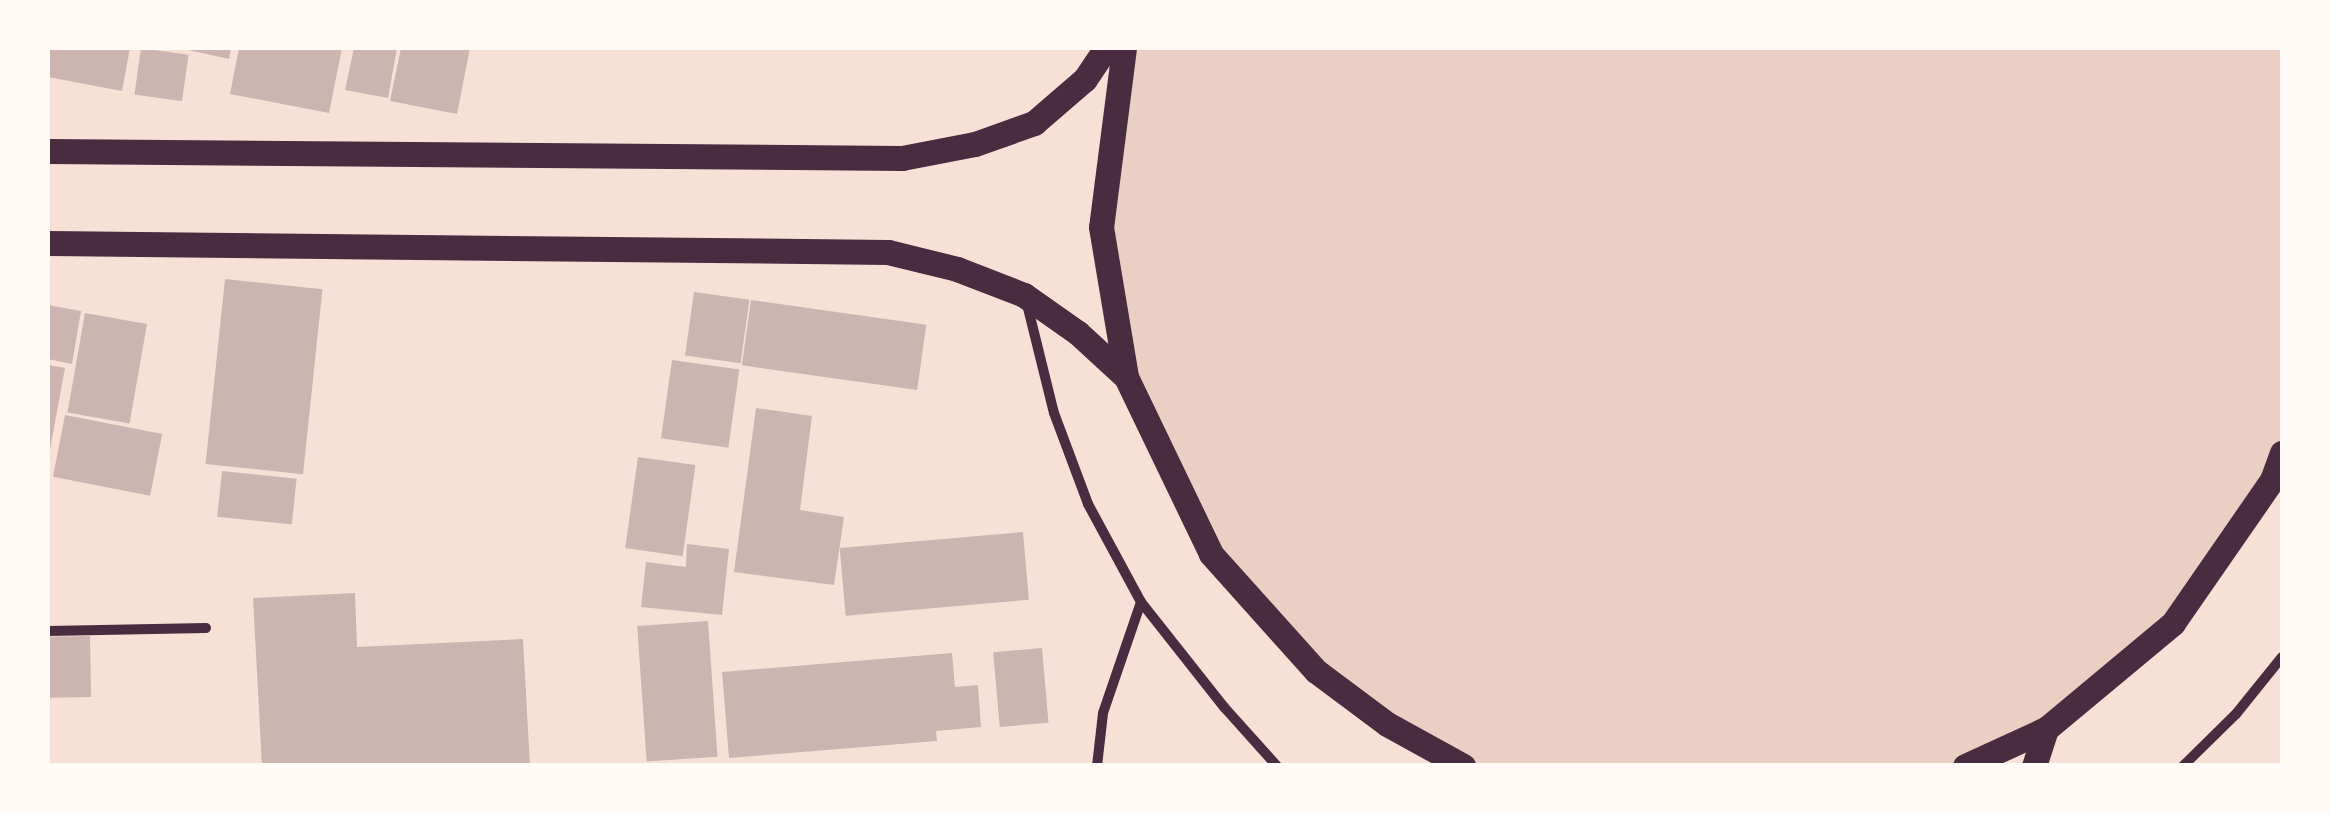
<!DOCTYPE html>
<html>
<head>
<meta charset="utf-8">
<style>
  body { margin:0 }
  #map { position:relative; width:2330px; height:813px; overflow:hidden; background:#f7e1d7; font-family:Barlow,sans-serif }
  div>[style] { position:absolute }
  .green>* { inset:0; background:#ebcfc5 }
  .building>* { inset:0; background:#ccb4b1; transform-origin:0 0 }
  .minor>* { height:10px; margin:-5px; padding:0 5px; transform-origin:5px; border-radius:5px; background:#4a2c40 }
  .primary>* { height:25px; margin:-12.5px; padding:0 12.5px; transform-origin:12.5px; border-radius:12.5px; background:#4a2c40 }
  span { translate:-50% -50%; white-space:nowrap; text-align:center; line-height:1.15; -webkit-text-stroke:9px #fffaf5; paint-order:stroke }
  .frame { position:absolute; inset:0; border:50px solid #fffaf5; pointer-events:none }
</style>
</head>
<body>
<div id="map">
  <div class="green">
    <div style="clip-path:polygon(1124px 48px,2282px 48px,2282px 453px,2173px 623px,2046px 729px,1965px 765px,1463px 765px,1316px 671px,1211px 554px,1126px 377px,1101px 227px)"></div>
  </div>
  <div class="building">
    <div style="clip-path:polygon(48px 48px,130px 48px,122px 91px,48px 77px)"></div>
    <div style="left:141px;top:48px;width:48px;height:47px;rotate:8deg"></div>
    <div style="clip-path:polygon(179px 48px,231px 48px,229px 59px)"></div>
    <div style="clip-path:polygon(239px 48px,342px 48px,329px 113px,230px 94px)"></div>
    <div style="clip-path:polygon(354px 48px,397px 48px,388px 98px,345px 90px)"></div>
    <div style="clip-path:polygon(401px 48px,470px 48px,457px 114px,390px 101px)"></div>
    <div style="left:225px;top:279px;width:98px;height:186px;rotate:6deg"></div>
    <div style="left:694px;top:292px;width:56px;height:64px;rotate:8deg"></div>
    <div style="left:751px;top:300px;width:177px;height:66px;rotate:8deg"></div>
    <div style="clip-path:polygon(48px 305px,81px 311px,72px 364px,48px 359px)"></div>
    <div style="left:85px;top:313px;width:63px;height:101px;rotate:10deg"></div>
    <div style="left:672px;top:360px;width:68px;height:79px;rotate:8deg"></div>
    <div style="clip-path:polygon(48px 365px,65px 368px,49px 455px,48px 455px)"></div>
    <div style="clip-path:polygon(756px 408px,812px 416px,800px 510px,844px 517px,834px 585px,734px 572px)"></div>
    <div style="left:65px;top:415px;width:99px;height:63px;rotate:11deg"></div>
    <div style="left:638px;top:457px;width:58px;height:92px;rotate:8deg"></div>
    <div style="left:222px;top:471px;width:75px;height:46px;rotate:6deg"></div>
    <div style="left:1023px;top:532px;width:68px;height:184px;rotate:85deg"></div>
    <div style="clip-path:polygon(687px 544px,729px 549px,722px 615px,641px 607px,646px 562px,686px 567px)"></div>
    <div style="clip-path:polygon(355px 593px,357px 647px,523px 639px,530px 766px,262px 766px,253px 598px)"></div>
    <div style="left:708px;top:621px;width:136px;height:71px;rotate:86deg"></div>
    <div style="left:90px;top:636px;width:61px;height:42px;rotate:89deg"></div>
    <div style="left:1042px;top:648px;width:75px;height:49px;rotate:85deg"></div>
    <div style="clip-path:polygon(952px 653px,955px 687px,978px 685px,981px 727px,936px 731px,937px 741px,729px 758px,722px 672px)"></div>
  </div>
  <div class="minor">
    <div style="left:1026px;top:300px;width:116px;rotate:76.1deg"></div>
    <div style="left:1054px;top:413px;width:97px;rotate:69.5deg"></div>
    <div style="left:1088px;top:504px;width:111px;rotate:61.6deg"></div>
    <div style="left:1141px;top:602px;width:134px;rotate:51.7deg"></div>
    <div style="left:1224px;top:707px;width:79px;rotate:48.1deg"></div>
    <div style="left:48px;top:631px;width:158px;rotate:-1.1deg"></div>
    <div style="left:1097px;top:766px;width:53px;rotate:-83.5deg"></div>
    <div style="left:1103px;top:713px;width:117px;rotate:-71.1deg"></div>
    <div style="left:2183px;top:766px;width:74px;rotate:-44.5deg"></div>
    <div style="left:2236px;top:714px;width:73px;rotate:-51.1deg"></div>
  </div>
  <div class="primary">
    <div style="left:1124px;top:48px;width:180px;rotate:97.3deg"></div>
    <div style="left:1101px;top:227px;width:152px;rotate:80.5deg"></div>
    <div style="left:1126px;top:377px;width:196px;rotate:64.3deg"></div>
    <div style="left:1211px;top:554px;width:157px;rotate:48.1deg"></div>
    <div style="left:1316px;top:671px;width:89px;rotate:36.7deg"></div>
    <div style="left:1387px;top:724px;width:87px;rotate:28.9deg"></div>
    <div style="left:48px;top:151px;width:854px;rotate:0.47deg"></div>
    <div style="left:902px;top:158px;width:74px;rotate:-10.9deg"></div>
    <div style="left:975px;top:144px;width:63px;rotate:-19.6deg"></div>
    <div style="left:1034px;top:123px;width:67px;rotate:-40.8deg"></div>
    <div style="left:1085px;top:79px;width:37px;rotate:-56deg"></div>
    <div style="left:48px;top:243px;width:840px;rotate:0.61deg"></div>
    <div style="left:888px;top:252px;width:71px;rotate:13.8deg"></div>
    <div style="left:957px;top:269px;width:72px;rotate:21.2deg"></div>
    <div style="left:1024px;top:295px;width:66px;rotate:35.1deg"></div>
    <div style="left:1078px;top:333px;width:65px;rotate:42.5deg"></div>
    <div style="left:1965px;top:766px;width:89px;rotate:-24.6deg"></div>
    <div style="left:2046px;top:729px;width:165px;rotate:-39.8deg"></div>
    <div style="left:2173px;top:623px;width:174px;rotate:-55.3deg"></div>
    <div style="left:2272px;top:480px;width:29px;rotate:-70deg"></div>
    <div style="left:2034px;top:766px;width:39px;rotate:-72deg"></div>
  </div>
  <div class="frame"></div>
</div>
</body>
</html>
